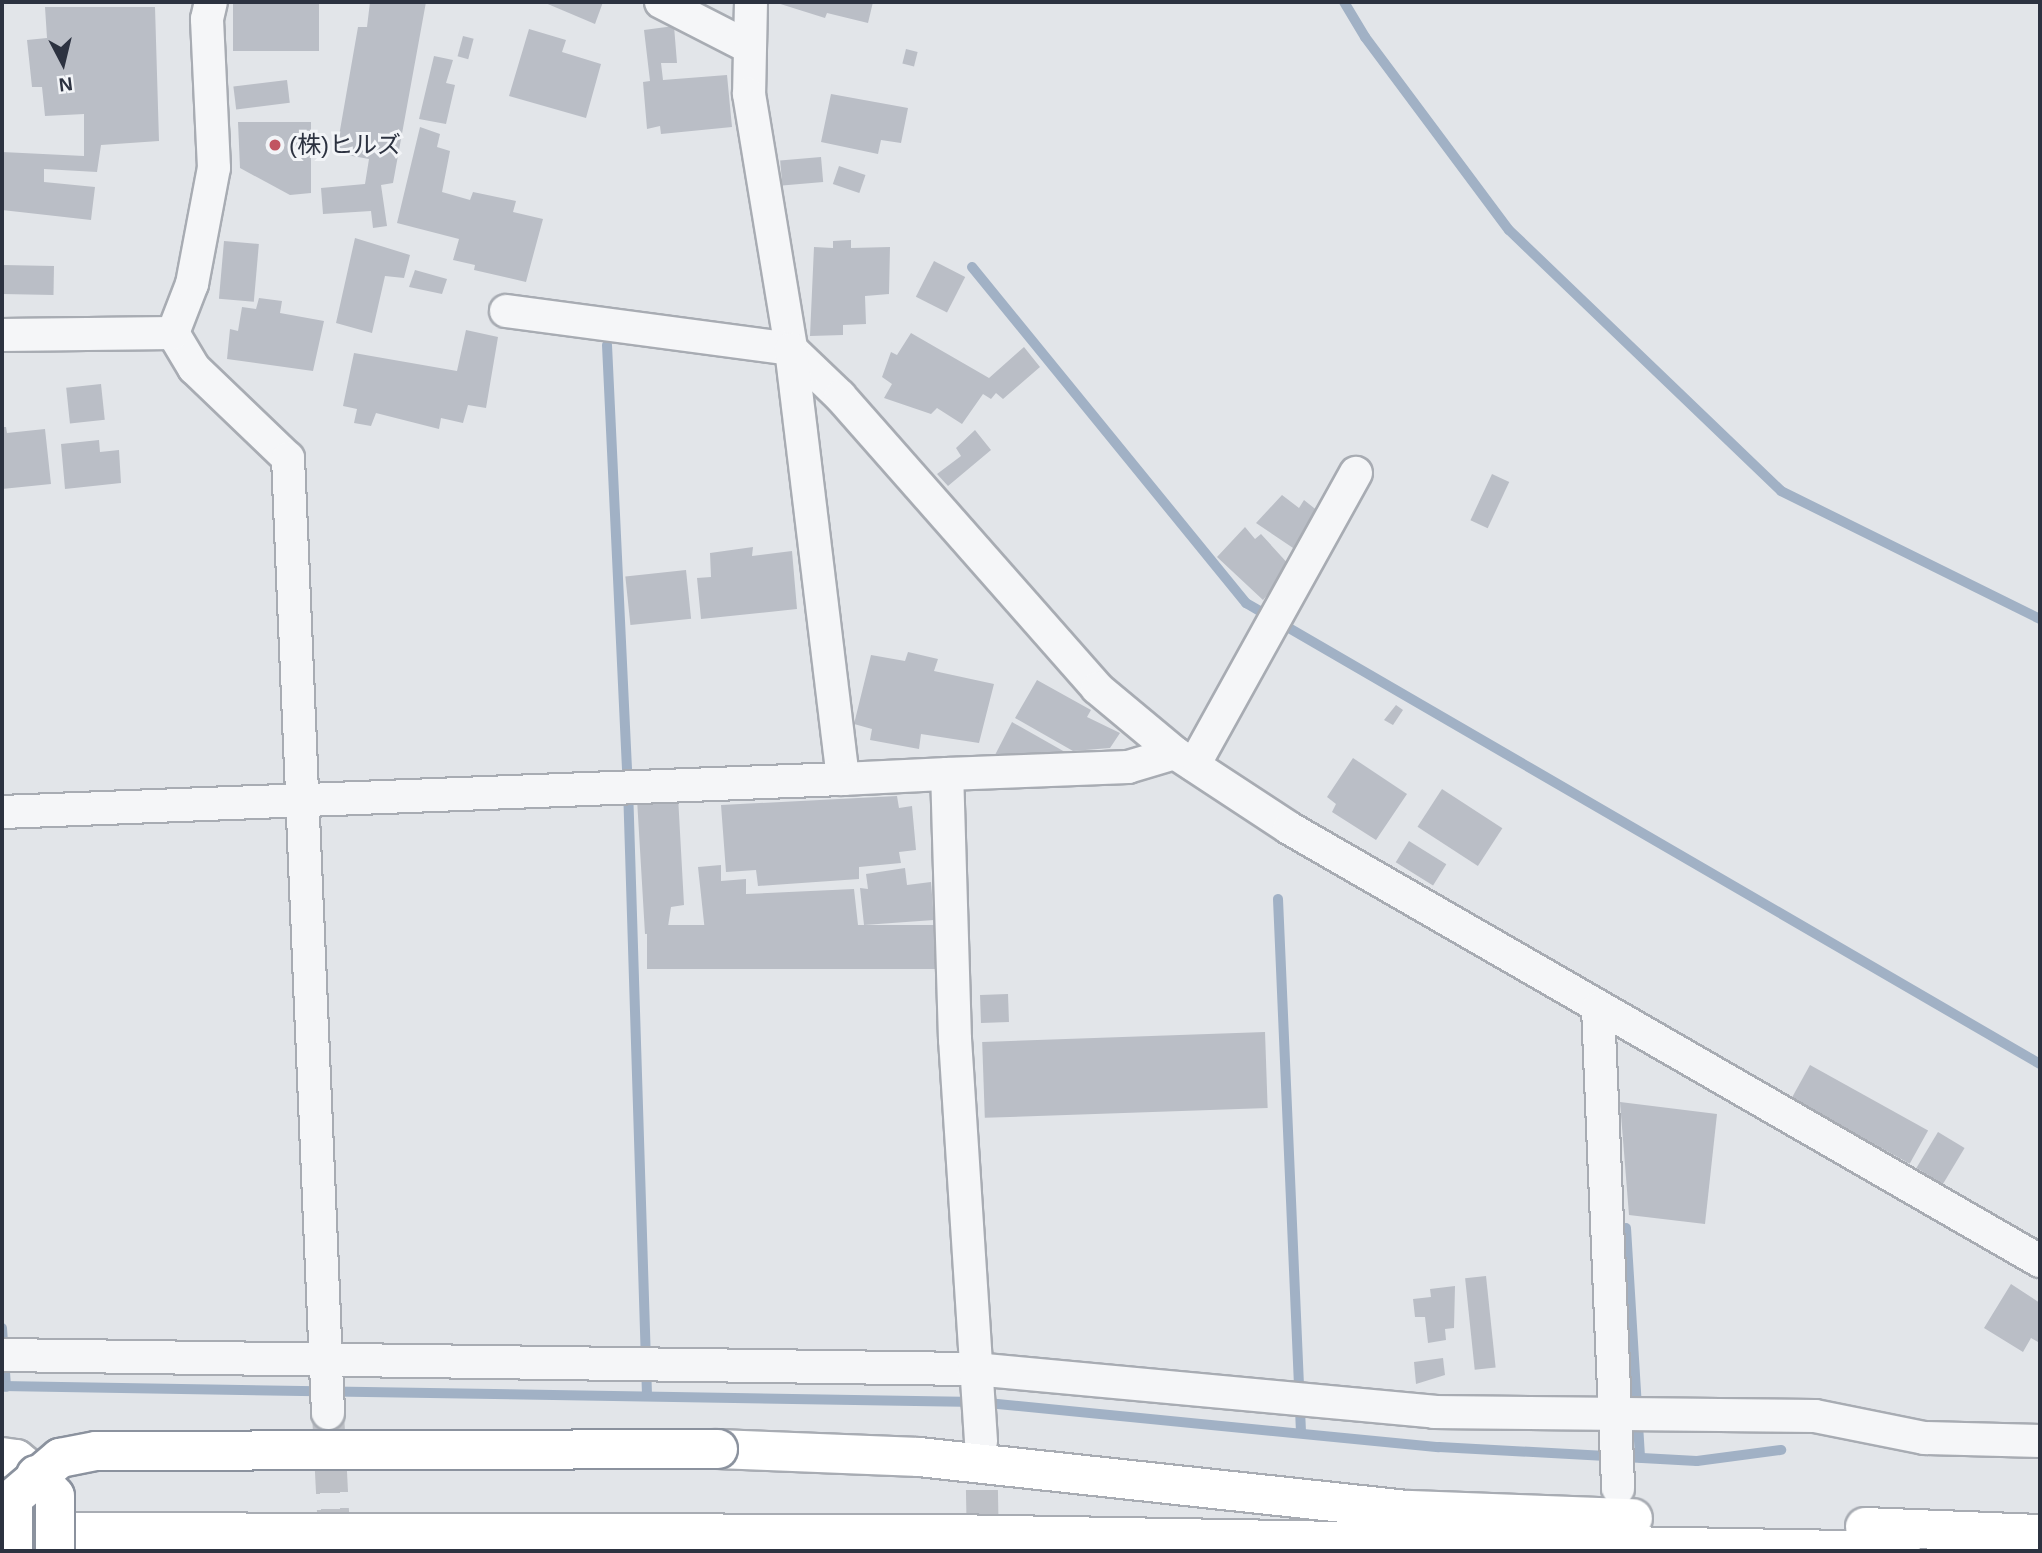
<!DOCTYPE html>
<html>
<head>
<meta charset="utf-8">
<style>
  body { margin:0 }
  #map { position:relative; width:2042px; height:1553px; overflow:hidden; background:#e2e5e9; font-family:Arial,"Noto Sans JP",sans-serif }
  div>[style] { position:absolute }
  .stream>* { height:10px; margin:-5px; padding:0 5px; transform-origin:5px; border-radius:5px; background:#a1b1c5 }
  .building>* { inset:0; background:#babec6; transform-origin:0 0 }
  .minor-tunnel>* { height:32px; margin-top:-16px; transform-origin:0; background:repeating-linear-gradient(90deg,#bec1c7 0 32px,transparent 0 48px) }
  .roads { filter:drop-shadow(2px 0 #a8acb3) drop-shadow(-2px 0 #a8acb3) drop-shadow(0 2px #a8acb3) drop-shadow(0 -2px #a8acb3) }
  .minor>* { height:32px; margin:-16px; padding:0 16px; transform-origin:16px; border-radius:16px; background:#f5f6f8 }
  .motorway>* { height:38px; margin:-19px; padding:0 19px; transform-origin:19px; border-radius:19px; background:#fff }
  .bridges { filter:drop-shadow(2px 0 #8b929e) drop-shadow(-2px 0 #8b929e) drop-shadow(0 2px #8b929e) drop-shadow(0 -2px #8b929e) }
  .motorway-bridge>* { height:38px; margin:-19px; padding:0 19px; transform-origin:19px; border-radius:19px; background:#fff }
  .dots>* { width:19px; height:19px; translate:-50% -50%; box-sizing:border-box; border:4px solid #f2f4f7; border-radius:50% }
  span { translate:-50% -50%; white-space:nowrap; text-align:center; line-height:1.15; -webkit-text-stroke:6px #f2f4f7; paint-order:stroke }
  .poi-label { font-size:24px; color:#2c3240 }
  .left { translate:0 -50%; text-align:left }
  .frame { position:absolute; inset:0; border:4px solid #2c3240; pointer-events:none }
  .north { position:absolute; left:28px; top:28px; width:70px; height:70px; -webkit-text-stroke:5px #f2f4f7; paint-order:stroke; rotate:173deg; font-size:19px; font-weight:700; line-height:28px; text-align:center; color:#2c3240 }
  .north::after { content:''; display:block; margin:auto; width:24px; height:32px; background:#2c3240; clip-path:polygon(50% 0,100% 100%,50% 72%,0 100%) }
</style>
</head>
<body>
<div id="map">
  <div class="stream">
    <div style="left:1344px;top:2px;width:41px;rotate:59deg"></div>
    <div style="left:1365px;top:37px;width:241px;rotate:53.3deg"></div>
    <div style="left:1509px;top:230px;width:377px;rotate:43.8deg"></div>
    <div style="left:1781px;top:491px;width:289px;rotate:26.3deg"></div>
    <div style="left:972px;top:267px;width:434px;rotate:50.8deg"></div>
    <div style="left:1246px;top:603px;width:918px;rotate:30.14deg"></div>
    <div style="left:607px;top:345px;width:442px;rotate:87.3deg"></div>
    <div style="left:628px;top:787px;width:608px;rotate:88.21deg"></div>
    <div style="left:1278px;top:899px;width:534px;rotate:87.53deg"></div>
    <div style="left:1626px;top:1228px;width:230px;rotate:86.5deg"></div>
    <div style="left:2px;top:1328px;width:59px;rotate:86.1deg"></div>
    <div style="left:2px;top:1386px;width:975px;rotate:0.94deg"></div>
    <div style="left:977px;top:1402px;width:464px;rotate:5.6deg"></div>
    <div style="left:1439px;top:1447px;width:258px;rotate:3.1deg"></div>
    <div style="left:1697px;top:1461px;width:85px;rotate:-7.5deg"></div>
  </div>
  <div class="building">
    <div style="left:233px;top:2px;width:86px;height:49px"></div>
    <div style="clip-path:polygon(370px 2px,426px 2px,393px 183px,381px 185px,387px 226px,373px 228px,371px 211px,323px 214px,321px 188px,365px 184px,369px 159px,336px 153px,358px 27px,367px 27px)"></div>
    <div style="clip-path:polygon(543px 2px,603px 2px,595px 24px)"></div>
    <div style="clip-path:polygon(774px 2px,873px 2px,868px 23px,827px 13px,825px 18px)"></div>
    <div style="clip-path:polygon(45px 7px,155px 7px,159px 141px,101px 145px,97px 172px,44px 169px,44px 182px,95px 187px,91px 220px,2px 210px,2px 152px,84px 156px,84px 114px,45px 116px,42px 87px,32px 87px,27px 40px,47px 38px)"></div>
    <div style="clip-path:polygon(674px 26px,677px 63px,661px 63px,663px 80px,727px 75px,732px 127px,661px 134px,660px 126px,647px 129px,643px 82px,650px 81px,644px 30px)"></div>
    <div style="clip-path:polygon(529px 29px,566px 40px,562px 52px,601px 64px,586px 118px,509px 96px)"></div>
    <div style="left:463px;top:36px;width:11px;height:21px;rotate:15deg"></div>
    <div style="left:906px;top:49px;width:12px;height:15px;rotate:14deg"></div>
    <div style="clip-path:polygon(434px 56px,453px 60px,446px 83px,455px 85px,446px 124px,419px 119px)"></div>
    <div style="left:287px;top:80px;width:23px;height:54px;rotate:83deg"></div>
    <div style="clip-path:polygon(831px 94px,908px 108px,901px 143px,881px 140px,878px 154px,821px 142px)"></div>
    <div style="clip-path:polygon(238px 122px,311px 122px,311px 193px,290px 195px,240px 168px)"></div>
    <div style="clip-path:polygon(420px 127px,440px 134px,437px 147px,450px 151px,442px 192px,470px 200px,473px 192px,516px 201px,513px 212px,543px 219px,526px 282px,474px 270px,475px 265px,453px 260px,459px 239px,397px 223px)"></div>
    <div style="left:821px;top:157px;width:25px;height:41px;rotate:85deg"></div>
    <div style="left:839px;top:166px;width:28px;height:19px;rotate:19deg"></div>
    <div style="clip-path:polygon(355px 238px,410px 255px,404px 278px,385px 276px,372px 333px,336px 323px)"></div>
    <div style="clip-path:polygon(851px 240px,851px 248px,890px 247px,889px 294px,865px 296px,866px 324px,843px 325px,843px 335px,810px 336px,814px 247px,833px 248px,833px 241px)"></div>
    <div style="left:224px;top:241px;width:35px;height:58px;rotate:5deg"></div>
    <div style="left:934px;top:261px;width:35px;height:40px;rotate:27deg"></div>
    <div style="left:3px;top:265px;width:51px;height:29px;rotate:1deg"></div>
    <div style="clip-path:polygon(415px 270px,447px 279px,442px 294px,409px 287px)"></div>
    <div style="clip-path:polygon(259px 298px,282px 301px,280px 313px,324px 321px,313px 371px,227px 359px,230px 329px,238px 331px,242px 307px,256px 309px)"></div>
    <div style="clip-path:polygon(466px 330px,498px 337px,486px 408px,468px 405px,463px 423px,441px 418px,439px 429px,376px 413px,371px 426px,354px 423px,357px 409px,343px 406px,354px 353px,457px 371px)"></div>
    <div style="clip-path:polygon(911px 333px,989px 378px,1024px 347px,1040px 367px,1003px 399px,996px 393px,991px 399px,983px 394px,962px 424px,937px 408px,931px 414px,884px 398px,892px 384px,882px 377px,891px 352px,897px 355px)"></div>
    <div style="left:101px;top:384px;width:36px;height:35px;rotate:84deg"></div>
    <div style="clip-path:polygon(2px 427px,6px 427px,7px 433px,45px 429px,51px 484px,2px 489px)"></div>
    <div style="clip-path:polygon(975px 430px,991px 450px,948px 486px,937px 474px,961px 456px,956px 448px)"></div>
    <div style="clip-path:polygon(99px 440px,100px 452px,119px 450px,121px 483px,65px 489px,61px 444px)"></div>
    <div style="left:1492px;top:474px;width:19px;height:51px;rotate:25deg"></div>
    <div style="clip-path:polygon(1282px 495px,1299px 508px,1304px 500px,1319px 512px,1299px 552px,1256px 523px)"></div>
    <div style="clip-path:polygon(1245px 527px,1255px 539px,1261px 534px,1291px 567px,1263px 600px,1217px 557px)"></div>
    <div style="clip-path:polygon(753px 547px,752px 556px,792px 551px,797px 609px,701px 619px,697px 578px,711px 577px,710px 553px)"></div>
    <div style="left:686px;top:570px;width:49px;height:61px;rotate:84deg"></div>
    <div style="clip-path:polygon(908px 652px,938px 659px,934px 671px,994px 684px,979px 743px,921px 734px,919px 749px,870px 740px,872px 729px,854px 724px,871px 655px,905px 661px)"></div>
    <div style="clip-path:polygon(1037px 680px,1091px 710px,1087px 717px,1120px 733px,1110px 748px,1073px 751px,1015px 718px)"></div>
    <div style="clip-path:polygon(1396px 705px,1403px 710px,1393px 725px,1384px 720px)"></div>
    <div style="clip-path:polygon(1012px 722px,1065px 752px,995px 755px)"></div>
    <div style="clip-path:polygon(1353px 758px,1407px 794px,1376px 840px,1332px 812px,1336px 804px,1327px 797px)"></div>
    <div style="left:1442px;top:789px;width:72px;height:45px;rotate:33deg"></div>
    <div style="clip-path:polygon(678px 796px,684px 905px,671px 907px,667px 933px,645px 934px,637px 799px)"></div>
    <div style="clip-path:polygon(897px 796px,899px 808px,912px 806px,916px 850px,899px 852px,901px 863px,859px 867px,859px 879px,758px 886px,756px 870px,726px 872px,721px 805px)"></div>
    <div style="left:1409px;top:841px;width:44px;height:25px;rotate:32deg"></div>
    <div style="clip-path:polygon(721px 865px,721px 881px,746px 879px,746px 894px,854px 889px,858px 925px,705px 932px,698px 867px)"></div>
    <div style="clip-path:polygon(905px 868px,907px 885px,931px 882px,934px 920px,864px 925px,860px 888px,868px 889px,866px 874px)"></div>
    <div style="left:937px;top:925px;width:44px;height:290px;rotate:90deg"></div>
    <div style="left:1008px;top:994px;width:28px;height:28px;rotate:88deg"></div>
    <div style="left:1265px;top:1032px;width:76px;height:283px;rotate:88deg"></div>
    <div style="left:1810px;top:1065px;width:135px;height:38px;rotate:29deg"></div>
    <div style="clip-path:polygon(1620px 1102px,1717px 1114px,1705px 1224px,1629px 1215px)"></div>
    <div style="left:1938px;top:1132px;width:31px;height:42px;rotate:31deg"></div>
    <div style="left:1486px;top:1276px;width:92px;height:21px;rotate:84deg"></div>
    <div style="clip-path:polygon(2011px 1284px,2040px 1303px,2040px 1339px,2038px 1342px,2031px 1338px,2023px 1352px,1984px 1328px)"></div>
    <div style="clip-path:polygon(1455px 1286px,1454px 1328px,1445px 1329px,1446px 1340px,1428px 1343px,1425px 1317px,1415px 1317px,1413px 1299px,1431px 1297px,1430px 1289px)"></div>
    <div style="clip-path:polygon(1443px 1358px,1445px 1375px,1416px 1384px,1414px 1362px)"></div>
  </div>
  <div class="minor-tunnel">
    <div style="left:328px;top:1413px;width:138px;rotate:87.1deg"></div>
    <div style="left:981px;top:1442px;width:109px;rotate:88.9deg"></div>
  </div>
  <div class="roads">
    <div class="minor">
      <div style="left:661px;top:2px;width:97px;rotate:27.1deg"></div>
      <div style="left:751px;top:2px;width:92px;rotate:91.2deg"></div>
      <div style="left:749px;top:94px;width:258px;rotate:80.6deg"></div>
      <div style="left:791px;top:349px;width:68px;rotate:43.8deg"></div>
      <div style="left:840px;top:396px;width:389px;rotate:48.6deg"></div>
      <div style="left:1097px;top:688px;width:102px;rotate:39.8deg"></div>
      <div style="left:1175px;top:753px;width:136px;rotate:33.3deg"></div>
      <div style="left:1289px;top:828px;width:867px;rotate:29.97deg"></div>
      <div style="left:506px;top:311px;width:288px;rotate:7.6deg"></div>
      <div style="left:791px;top:349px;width:433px;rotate:83.1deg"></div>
      <div style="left:843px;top:779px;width:104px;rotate:-2.8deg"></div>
      <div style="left:173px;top:333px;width:41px;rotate:59deg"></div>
      <div style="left:194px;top:368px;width:130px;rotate:43.8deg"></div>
      <div style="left:288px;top:458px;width:956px;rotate:87.6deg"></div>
      <div style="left:2px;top:335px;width:171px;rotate:-0.7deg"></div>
      <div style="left:173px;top:333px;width:53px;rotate:-68.8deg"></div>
      <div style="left:192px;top:284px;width:118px;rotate:-79.3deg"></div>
      <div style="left:214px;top:168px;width:149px;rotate:-92.7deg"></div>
      <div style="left:207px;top:19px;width:17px;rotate:-77deg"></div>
      <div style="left:1194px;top:765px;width:334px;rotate:-61deg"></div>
      <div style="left:2px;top:812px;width:842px;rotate:-2.25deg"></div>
      <div style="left:1598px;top:1008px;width:481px;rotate:87.6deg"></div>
      <div style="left:2px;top:1355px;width:972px;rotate:0.83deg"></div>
      <div style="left:974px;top:1369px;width:462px;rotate:5.3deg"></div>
      <div style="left:1434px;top:1412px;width:381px;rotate:0.6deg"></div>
      <div style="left:1815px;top:1416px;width:111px;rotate:11.4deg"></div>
      <div style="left:1924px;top:1438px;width:116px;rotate:1.5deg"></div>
      <div style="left:981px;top:1441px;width:402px;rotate:-93.7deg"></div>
      <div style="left:955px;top:1040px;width:266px;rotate:-91.7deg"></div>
      <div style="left:947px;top:774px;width:181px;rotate:-2.2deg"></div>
      <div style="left:1128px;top:767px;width:49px;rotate:-16.6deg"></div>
    </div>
    <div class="motorway">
      <div style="left:718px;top:1449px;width:201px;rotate:2.3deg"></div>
      <div style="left:919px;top:1457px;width:494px;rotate:6.2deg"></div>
      <div style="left:1410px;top:1510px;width:223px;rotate:2.1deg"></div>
      <div style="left:2px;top:1457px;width:14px;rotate:8deg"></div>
      <div style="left:16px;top:1459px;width:26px;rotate:39deg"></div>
      <div style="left:1865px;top:1527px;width:175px;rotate:2.3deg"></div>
      <div style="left:2px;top:1532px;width:946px;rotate:0.12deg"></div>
      <div style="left:948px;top:1534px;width:953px;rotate:1.02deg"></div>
    </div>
  </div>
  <div class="bridges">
    <div class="motorway-bridge">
      <div style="left:36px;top:1475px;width:28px;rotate:48deg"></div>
      <div style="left:55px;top:1496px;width:55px;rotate:90deg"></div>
      <div style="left:13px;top:1551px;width:53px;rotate:-90deg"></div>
      <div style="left:13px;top:1498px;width:62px;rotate:-40.4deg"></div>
      <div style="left:60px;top:1458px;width:37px;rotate:-11deg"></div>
      <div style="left:96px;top:1451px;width:622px;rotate:-0.18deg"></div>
    </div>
  </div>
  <div class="dots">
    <div style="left:275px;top:145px;background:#c15561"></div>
  </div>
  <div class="poi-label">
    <span class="left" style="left:289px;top:145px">(株)ヒルズ</span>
  </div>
  <div class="frame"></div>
  <div class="north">N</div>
</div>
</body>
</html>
